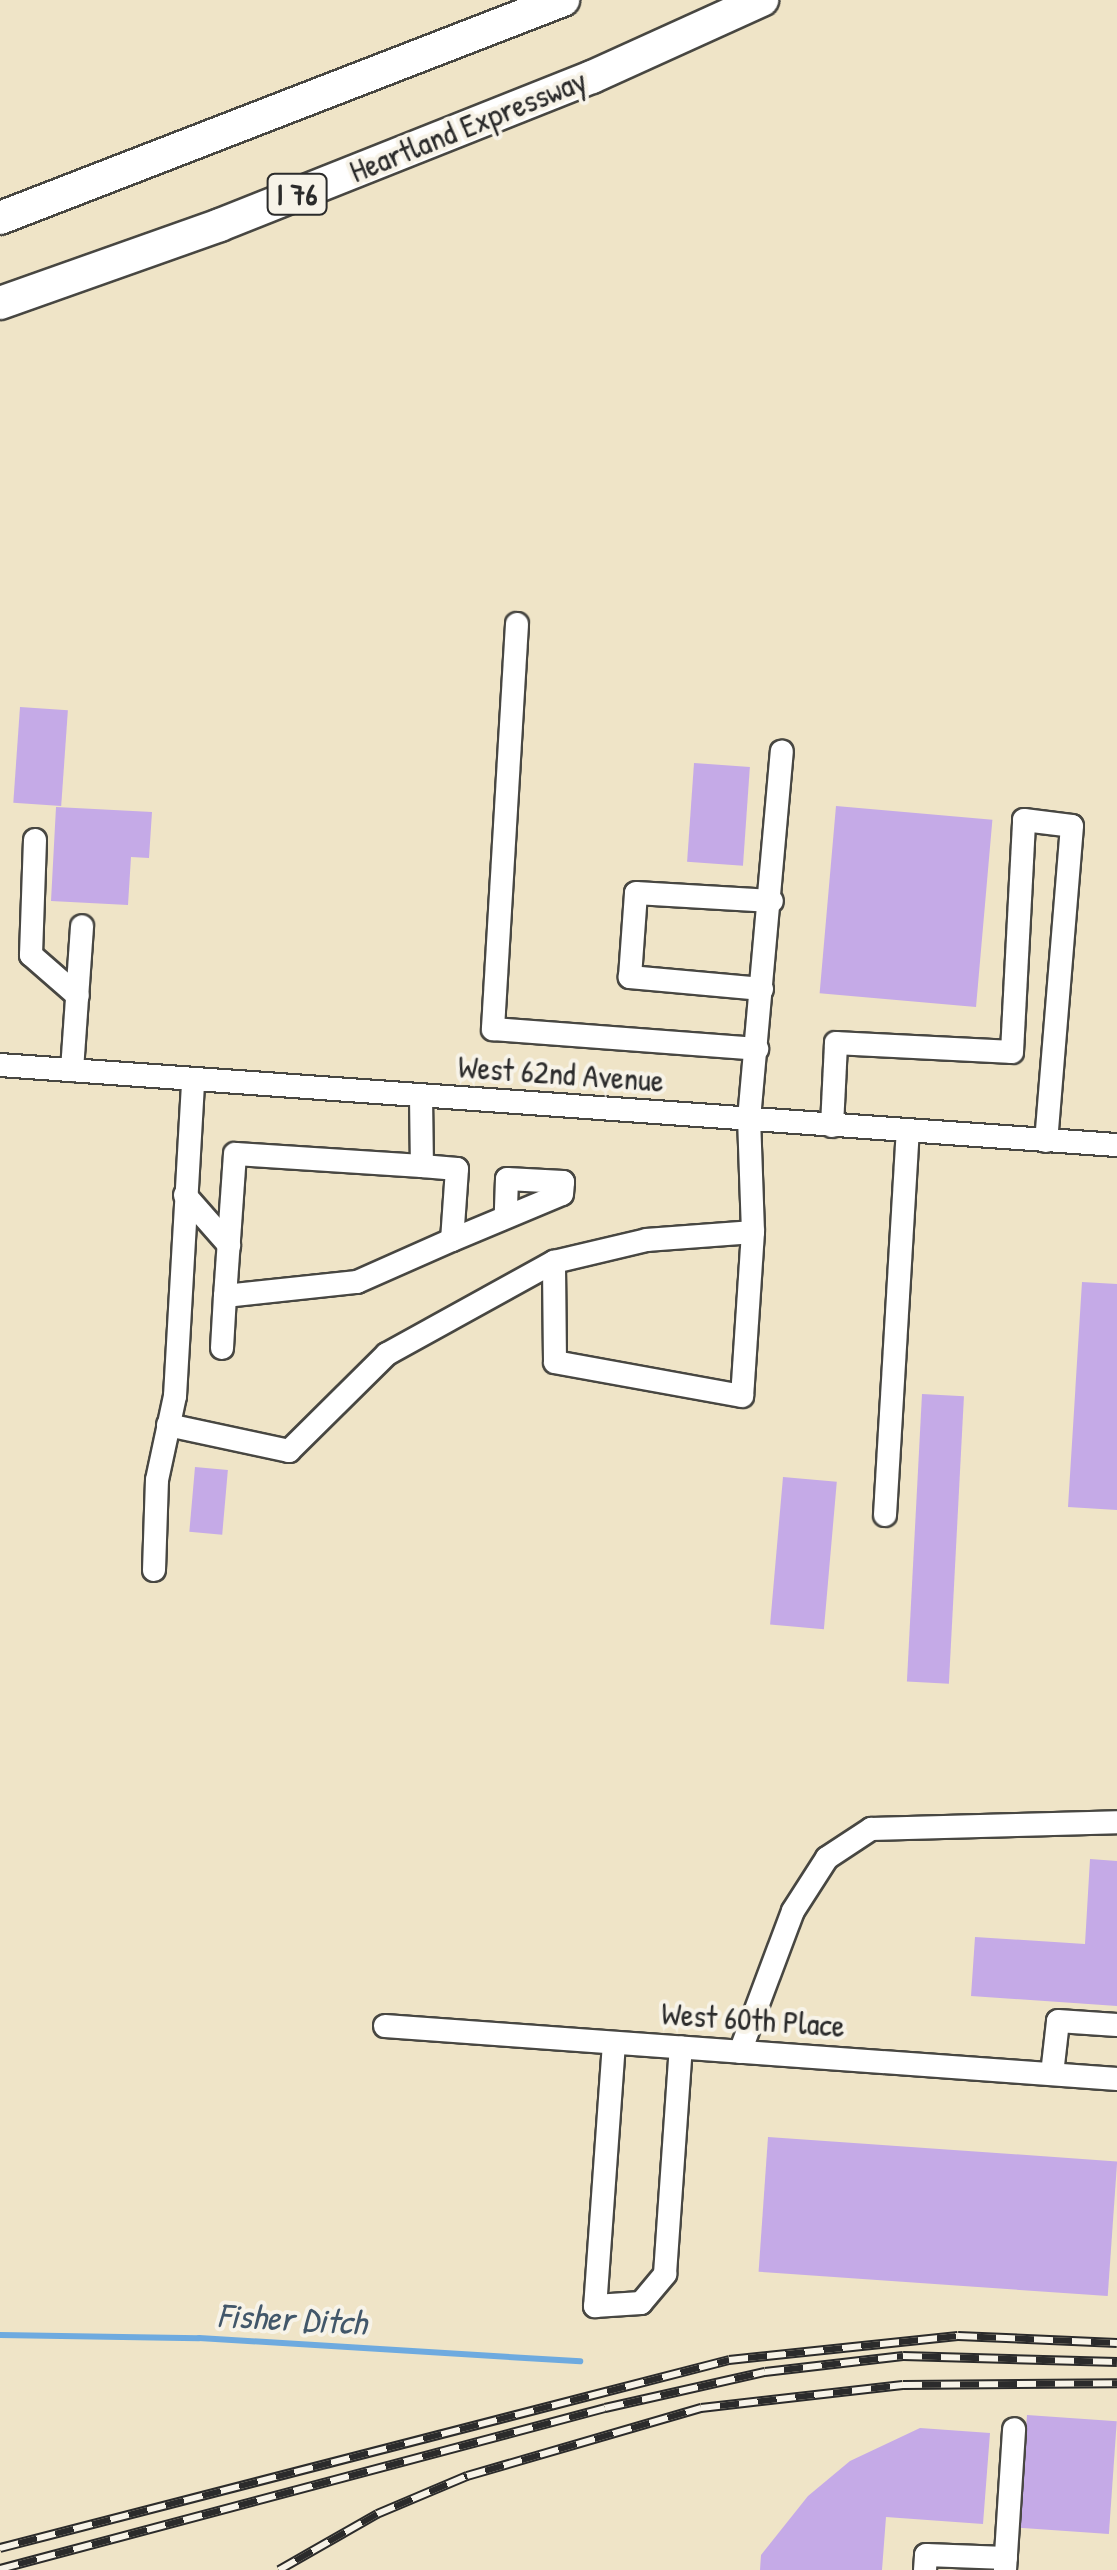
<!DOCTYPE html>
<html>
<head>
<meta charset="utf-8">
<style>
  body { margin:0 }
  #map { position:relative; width:1117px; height:2570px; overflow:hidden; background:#efe4c7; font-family:"Patrick Hand",sans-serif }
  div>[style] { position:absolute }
  .stream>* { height:6px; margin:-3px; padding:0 3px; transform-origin:3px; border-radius:3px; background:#6eaadf }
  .building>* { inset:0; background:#c5aae7; transform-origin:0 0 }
  .roads { filter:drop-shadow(2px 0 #484742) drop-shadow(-2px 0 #484742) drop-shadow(0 2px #484742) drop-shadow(0 -2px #484742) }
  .minor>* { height:22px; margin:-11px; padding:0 11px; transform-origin:11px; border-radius:11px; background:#fff }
  .highway>* { height:32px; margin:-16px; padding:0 16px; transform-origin:16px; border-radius:16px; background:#fff }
  .rail>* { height:10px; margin-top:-5px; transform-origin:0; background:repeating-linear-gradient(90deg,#f7f3e8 0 19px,#2b2b2b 0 38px); box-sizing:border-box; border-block:2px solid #2b2b2b }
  span { translate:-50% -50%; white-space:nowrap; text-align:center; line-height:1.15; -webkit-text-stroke:8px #f7f3e8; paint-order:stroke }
  .shield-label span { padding:2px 8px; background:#f7f3e8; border:2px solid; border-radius:8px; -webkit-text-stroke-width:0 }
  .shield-label { font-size:30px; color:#2b2b2b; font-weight:700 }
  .street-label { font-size:32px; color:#2b2b2b }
  .water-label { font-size:35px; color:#42576a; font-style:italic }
</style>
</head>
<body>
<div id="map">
  <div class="stream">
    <div style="left:0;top:2335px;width:199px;rotate:0.9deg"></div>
    <div style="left:199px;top:2338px;width:382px;rotate:3.5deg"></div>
  </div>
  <div class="building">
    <div style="left:20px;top:707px;width:48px;height:96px;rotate:4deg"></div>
    <div style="left:694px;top:763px;width:56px;height:99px;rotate:4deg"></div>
    <div style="left:836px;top:806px;width:157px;height:188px;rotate:5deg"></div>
    <div style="clip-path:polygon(56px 807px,152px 812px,149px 858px,131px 857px,128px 905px,51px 901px)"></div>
    <div style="clip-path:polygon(1082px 1282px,1117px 1284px,1117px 1510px,1068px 1507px)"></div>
    <div style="left:922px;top:1394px;width:42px;height:288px;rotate:3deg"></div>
    <div style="left:195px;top:1467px;width:33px;height:65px;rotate:5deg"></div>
    <div style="left:783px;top:1477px;width:54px;height:148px;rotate:5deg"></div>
    <div style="clip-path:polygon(1090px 1859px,1117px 1861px,1117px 2006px,971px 1996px,975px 1937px,1085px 1944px)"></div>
    <div style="left:768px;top:2137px;width:350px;height:135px;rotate:4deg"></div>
    <div style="left:1027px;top:2415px;width:90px;height:113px;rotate:4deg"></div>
    <div style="clip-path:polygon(920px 2428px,990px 2433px,983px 2524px,886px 2517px,882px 2570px,760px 2570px,761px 2555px,808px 2496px,850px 2461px)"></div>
  </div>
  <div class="roads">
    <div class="minor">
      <div style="left:517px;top:624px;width:406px;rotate:93.4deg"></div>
      <div style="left:493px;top:1029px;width:265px;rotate:4.3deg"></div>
      <div style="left:35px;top:840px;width:115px;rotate:92deg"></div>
      <div style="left:31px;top:955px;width:62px;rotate:41.1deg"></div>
      <div style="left:762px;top:989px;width:133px;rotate:-174.8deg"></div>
      <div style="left:630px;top:977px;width:84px;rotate:-85.9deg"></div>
      <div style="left:636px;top:893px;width:136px;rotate:3.4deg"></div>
      <div style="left:0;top:1065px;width:1120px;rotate:4.1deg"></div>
      <div style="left:72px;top:1070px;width:144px;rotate:-86deg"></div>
      <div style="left:421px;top:1097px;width:69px;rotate:89.2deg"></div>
      <div style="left:422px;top:1166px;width:35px;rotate:5deg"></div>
      <div style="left:457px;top:1169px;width:71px;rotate:94deg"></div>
      <div style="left:452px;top:1240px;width:119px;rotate:-22.7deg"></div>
      <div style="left:562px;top:1194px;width:12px;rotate:-85deg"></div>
      <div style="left:563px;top:1182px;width:56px;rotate:-176.9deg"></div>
      <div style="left:507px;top:1179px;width:33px;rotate:92deg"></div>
      <div style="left:832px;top:1126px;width:83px;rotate:-87.2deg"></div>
      <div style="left:836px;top:1043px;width:176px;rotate:2.9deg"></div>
      <div style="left:1012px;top:1052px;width:232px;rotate:-87deg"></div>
      <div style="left:1024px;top:820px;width:48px;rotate:7.1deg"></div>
      <div style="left:1072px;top:826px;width:316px;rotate:94.7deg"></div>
      <div style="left:422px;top:1166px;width:187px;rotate:-176.3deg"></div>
      <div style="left:235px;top:1154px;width:142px;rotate:94deg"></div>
      <div style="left:225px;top:1296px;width:133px;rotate:-6.1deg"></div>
      <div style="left:357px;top:1282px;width:104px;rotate:-23.9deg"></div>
      <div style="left:185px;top:1195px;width:67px;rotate:48.7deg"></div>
      <div style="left:753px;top:1232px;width:164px;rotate:93.8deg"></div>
      <div style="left:742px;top:1396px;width:190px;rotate:-169.7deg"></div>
      <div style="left:555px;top:1362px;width:100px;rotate:-90.6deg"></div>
      <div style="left:554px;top:1262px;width:96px;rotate:-13.3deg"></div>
      <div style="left:647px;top:1240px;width:106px;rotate:-4.3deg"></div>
      <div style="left:753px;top:1232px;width:113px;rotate:-92deg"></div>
      <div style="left:749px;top:1119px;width:369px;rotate:-84.9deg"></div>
      <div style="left:222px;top:1348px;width:52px;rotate:-86.7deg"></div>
      <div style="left:168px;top:1425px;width:124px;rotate:12.1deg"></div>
      <div style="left:289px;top:1451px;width:138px;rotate:-44.7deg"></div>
      <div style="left:387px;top:1354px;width:191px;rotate:-28.9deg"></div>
      <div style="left:885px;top:1515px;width:384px;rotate:-86.6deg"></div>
      <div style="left:154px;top:1570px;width:90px;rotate:-88.1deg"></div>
      <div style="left:157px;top:1480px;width:86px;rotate:-77.9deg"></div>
      <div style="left:175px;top:1396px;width:314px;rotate:-86.7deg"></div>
      <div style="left:385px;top:2026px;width:734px;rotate:4.14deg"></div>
      <div style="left:614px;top:2043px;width:264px;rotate:94.1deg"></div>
      <div style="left:595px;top:2306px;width:46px;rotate:-3.7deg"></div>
      <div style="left:641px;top:2303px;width:38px;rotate:-50deg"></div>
      <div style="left:665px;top:2274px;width:227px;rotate:-86deg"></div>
      <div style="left:740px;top:2052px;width:151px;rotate:-69.4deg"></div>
      <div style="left:793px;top:1911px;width:63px;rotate:-57.3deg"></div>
      <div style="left:827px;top:1858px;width:53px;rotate:-33.4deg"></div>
      <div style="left:871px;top:1829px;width:246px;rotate:-1.6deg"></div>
      <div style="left:1052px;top:2074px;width:53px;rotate:-83.5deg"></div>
      <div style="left:1058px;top:2021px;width:59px;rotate:3.9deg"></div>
      <div style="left:925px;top:2570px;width:15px;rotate:-86deg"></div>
      <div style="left:926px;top:2555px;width:80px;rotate:2.1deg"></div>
      <div style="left:1005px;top:2570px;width:141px;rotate:-86.3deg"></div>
    </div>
    <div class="highway">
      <div style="left:0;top:218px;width:604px;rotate:-21.17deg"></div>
      <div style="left:0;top:303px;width:233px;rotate:-19.5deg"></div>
      <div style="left:220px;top:225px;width:400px;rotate:-21.7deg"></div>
      <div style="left:592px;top:77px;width:187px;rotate:-24.4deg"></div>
    </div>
  </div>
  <div class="rail">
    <div style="left:0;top:2548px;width:753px;rotate:-14.46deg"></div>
    <div style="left:729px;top:2360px;width:230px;rotate:-6deg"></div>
    <div style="left:958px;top:2336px;width:159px;rotate:2.5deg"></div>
    <div style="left:0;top:2569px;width:626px;rotate:-14.9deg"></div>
    <div style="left:605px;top:2408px;width:164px;rotate:-12.7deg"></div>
    <div style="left:765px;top:2372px;width:139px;rotate:-6.6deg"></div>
    <div style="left:903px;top:2356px;width:214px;rotate:1.6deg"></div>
    <div style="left:279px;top:2570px;width:113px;rotate:-29.7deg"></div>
    <div style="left:377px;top:2514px;width:98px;rotate:-22.9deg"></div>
    <div style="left:467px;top:2476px;width:244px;rotate:-16.2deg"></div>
    <div style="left:701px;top:2408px;width:203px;rotate:-6.5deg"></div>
    <div style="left:903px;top:2385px;width:214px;rotate:-0.5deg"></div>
  </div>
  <div class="shield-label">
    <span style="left:297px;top:194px">I 76</span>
  </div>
  <div class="street-label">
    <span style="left:468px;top:126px;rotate:-22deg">Heartland Expressway</span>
    <span style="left:561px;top:1074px;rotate:4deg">West 62nd Avenue</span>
    <span style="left:753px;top:2020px;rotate:4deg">West 60th Place</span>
  </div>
  <div class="water-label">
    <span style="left:292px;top:2319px;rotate:3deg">Fisher Ditch</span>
  </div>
</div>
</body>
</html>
